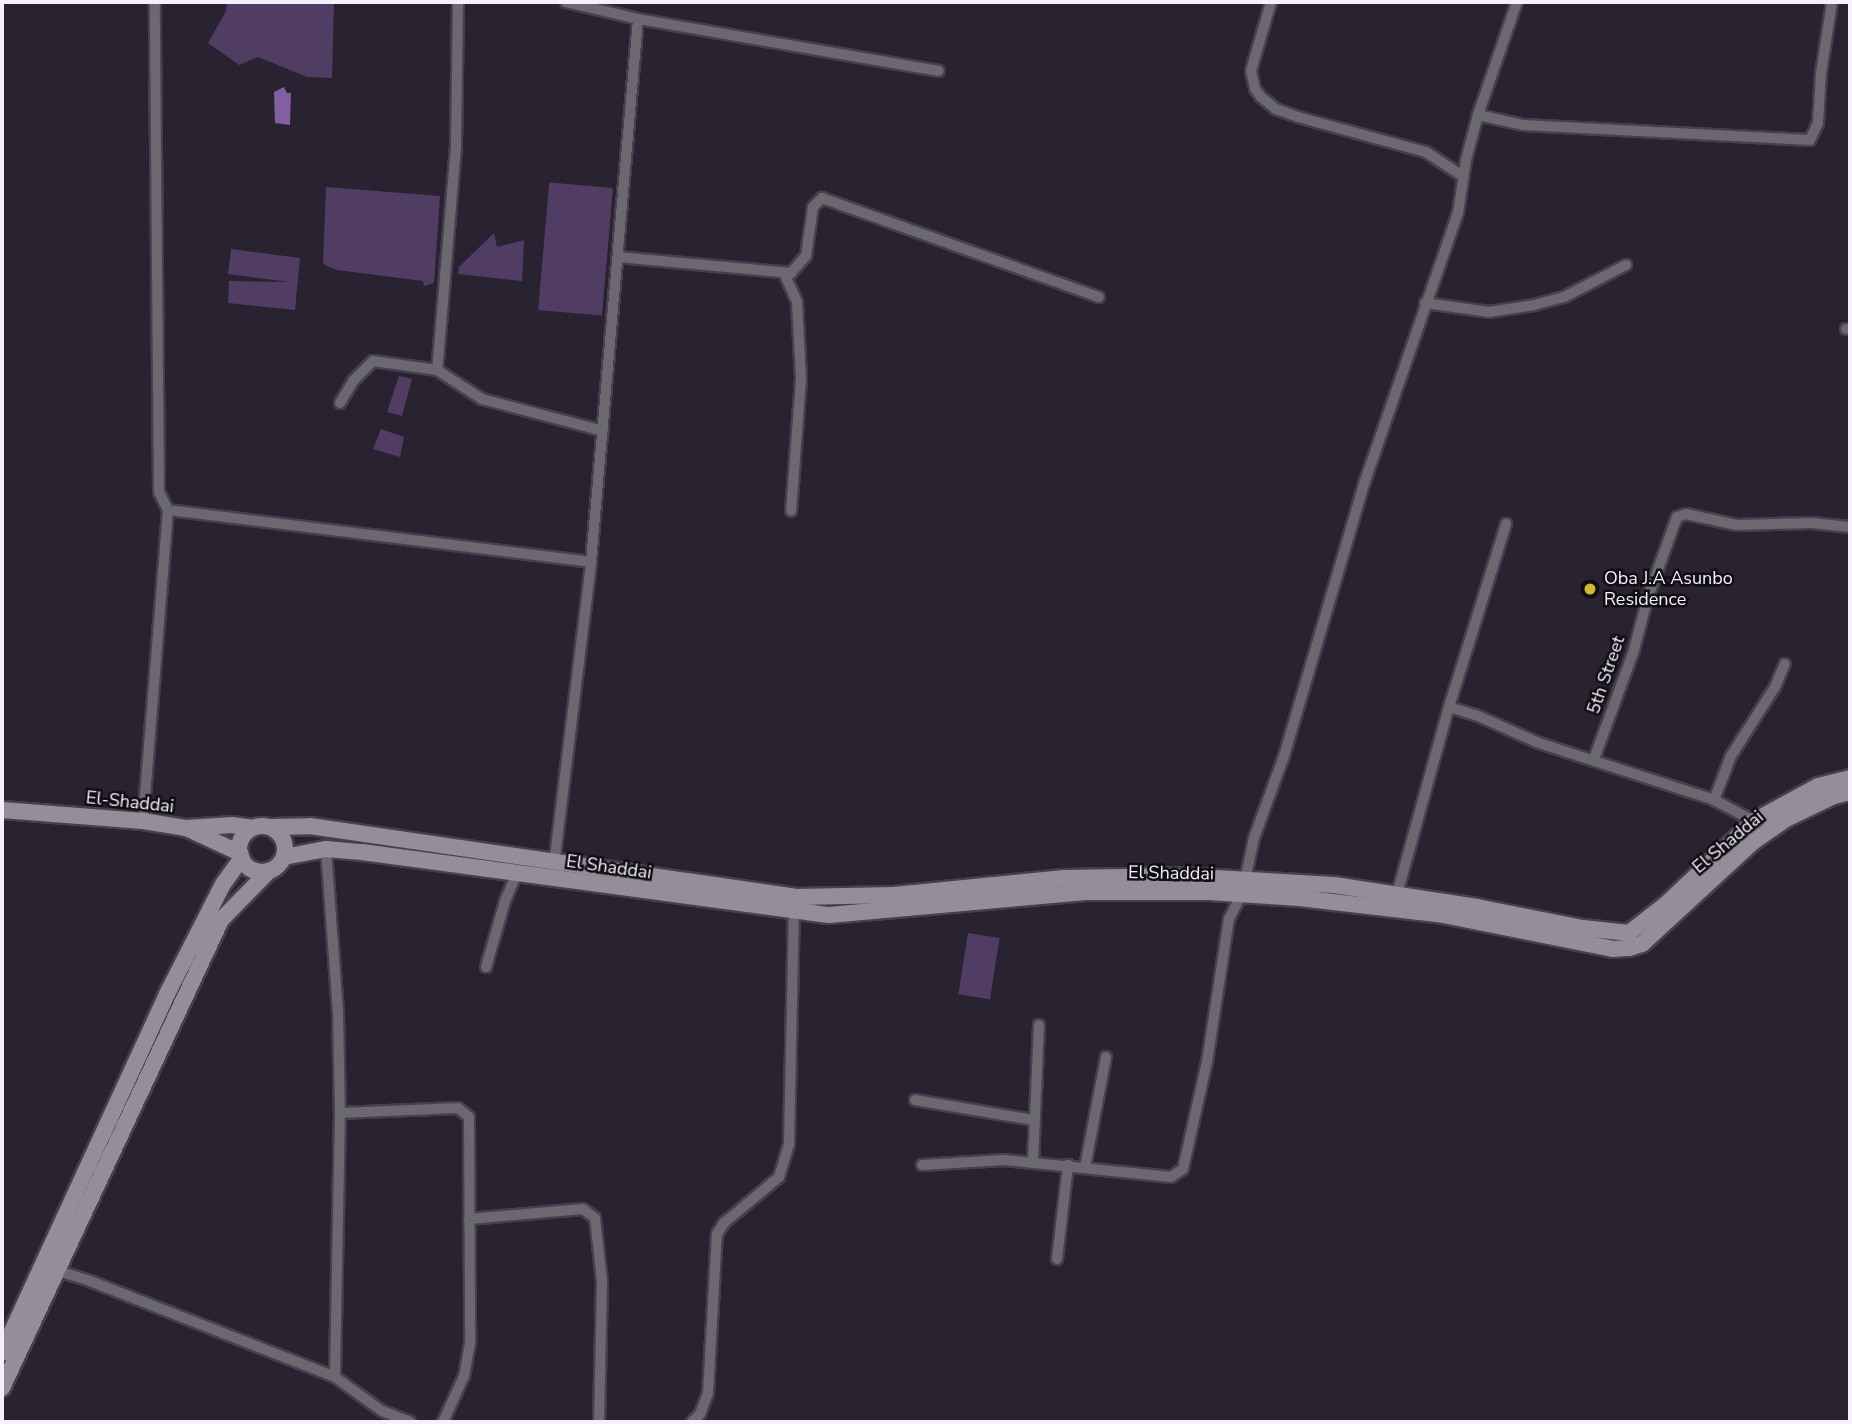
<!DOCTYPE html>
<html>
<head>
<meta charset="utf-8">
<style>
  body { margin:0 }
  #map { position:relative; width:1852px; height:1424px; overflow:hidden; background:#292231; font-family:"Nunito Sans",sans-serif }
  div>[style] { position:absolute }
  .green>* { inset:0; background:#513c63; transform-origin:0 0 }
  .water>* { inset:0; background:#835fa2 }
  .roads { filter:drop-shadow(2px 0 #463f4d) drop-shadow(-2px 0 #463f4d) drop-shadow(0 2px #463f4d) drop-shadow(0 -2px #463f4d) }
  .street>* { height:10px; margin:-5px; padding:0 5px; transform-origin:5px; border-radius:5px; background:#6c6870 }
  .secondary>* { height:16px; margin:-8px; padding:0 8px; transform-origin:8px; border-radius:8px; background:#948d9a }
  .secondary>.ring { margin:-8px; padding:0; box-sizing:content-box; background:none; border:16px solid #948d9a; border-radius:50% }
  .dots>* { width:19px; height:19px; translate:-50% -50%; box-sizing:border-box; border:4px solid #100d13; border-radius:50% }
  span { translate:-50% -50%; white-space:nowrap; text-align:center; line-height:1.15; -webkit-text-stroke:5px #100d13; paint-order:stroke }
  .poi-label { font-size:18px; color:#f5f0fb }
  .left { translate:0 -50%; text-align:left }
  .street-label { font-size:18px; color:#f5f0fb }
  .frame { position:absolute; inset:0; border:4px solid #f5f0fb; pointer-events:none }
</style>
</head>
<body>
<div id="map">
  <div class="green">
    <div style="clip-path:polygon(227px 2px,334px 2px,332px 78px,307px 77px,258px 57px,239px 65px,208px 43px,226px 11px)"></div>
    <div style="clip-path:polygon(326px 187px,440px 196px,434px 283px,424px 286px,423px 281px,337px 270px,323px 264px)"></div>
    <div style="left:613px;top:188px;width:128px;height:64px;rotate:95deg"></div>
    <div style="clip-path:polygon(494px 233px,497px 247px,524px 240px,522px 281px,458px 274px,459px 267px)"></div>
    <div style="clip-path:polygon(231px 249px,300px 258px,295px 310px,228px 303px,229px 281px,289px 282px,228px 274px)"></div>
    <div style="clip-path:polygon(399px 376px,412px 379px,402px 416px,387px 412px)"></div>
    <div style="clip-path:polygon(381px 429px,404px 437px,400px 457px,373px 449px)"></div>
    <div style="left:968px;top:933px;width:32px;height:62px;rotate:9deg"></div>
  </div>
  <div class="water">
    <div style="clip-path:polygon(284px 87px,287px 93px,291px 93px,290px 125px,275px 123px,274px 92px)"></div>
  </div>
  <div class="roads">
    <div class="street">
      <div style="left:458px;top:2px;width:144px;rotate:90.8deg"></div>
      <div style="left:456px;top:146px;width:225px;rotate:94.8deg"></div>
      <div style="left:437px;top:370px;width:54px;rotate:32.8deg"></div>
      <div style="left:482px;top:399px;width:125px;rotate:14.8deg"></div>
      <div style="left:1271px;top:2px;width:72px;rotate:106.2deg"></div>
      <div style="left:1251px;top:71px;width:18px;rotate:77deg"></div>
      <div style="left:1255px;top:89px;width:10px;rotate:53deg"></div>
      <div style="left:1261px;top:97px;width:19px;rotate:39deg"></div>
      <div style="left:1276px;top:109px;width:23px;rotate:20deg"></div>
      <div style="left:1298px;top:117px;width:133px;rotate:15.3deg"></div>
      <div style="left:1426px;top:152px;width:45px;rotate:33.3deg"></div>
      <div style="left:638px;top:19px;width:305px;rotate:9.8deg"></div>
      <div style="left:1478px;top:115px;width:46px;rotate:12.5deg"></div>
      <div style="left:1523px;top:125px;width:287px;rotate:3deg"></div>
      <div style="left:1810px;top:140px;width:19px;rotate:-65deg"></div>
      <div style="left:1818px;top:123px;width:50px;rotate:-86.6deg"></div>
      <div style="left:1821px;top:73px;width:72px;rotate:-81.2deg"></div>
      <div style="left:618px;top:257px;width:174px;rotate:5.3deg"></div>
      <div style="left:791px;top:273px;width:23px;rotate:-49deg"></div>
      <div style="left:806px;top:256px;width:49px;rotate:-81.9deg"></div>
      <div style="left:813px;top:207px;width:13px;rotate:-45deg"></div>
      <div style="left:822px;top:198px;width:294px;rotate:19.7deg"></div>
      <div style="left:785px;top:275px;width:30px;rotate:66deg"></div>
      <div style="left:797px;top:302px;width:77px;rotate:87deg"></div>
      <div style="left:801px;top:379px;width:132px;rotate:94.3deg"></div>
      <div style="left:1425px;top:303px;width:65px;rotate:8deg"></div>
      <div style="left:1489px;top:312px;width:46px;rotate:-8.8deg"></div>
      <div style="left:1534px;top:305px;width:31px;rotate:-15deg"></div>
      <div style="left:1564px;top:297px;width:70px;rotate:-27.3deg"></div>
      <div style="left:1846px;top:329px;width:4px"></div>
      <div style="left:340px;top:403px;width:26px;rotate:-59deg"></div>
      <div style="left:353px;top:381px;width:28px;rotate:-45deg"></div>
      <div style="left:373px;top:361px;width:65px;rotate:8deg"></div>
      <div style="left:168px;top:510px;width:426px;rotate:7deg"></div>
      <div style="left:591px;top:562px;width:545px;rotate:-85.05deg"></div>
      <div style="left:638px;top:19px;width:74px;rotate:-166.7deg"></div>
      <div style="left:1449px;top:707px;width:28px;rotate:17deg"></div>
      <div style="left:1476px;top:715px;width:69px;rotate:24deg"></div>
      <div style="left:1539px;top:743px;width:184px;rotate:18deg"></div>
      <div style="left:1714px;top:800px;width:45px;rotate:27.7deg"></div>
      <div style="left:1594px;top:759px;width:116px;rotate:-69.8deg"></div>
      <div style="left:1634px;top:650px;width:55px;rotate:-75.2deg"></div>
      <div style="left:1648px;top:597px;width:85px;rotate:-70.1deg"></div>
      <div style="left:1677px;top:517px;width:9px;rotate:-18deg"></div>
      <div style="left:1686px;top:514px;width:52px;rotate:12.2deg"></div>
      <div style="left:1737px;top:525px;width:75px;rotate:-1.5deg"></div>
      <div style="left:1812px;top:523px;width:38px;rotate:6deg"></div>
      <div style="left:1714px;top:800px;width:47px;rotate:-68.9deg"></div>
      <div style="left:1731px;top:756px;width:82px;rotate:-57.5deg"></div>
      <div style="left:1775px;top:687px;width:25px;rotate:-67deg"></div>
      <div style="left:143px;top:821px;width:312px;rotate:-85.4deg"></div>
      <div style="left:168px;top:510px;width:20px;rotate:-117deg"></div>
      <div style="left:159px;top:492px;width:490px;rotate:-90.5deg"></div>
      <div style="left:326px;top:849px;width:163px;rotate:85.8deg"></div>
      <div style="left:338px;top:1012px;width:101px;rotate:88.9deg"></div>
      <div style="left:340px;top:1113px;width:264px;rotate:91.1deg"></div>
      <div style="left:335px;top:1377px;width:58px;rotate:35.9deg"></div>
      <div style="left:382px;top:1411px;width:30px;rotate:21deg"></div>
      <div style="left:554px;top:865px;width:305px;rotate:-83deg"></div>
      <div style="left:1397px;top:894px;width:194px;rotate:-74.5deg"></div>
      <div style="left:1449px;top:707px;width:192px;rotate:-72.7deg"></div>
      <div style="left:486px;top:967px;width:69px;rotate:-73.9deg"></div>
      <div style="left:505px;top:901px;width:30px;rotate:-67deg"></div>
      <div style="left:915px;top:1100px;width:120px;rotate:9.6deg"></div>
      <div style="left:340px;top:1113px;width:118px;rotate:-2.4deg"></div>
      <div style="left:458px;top:1108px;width:14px;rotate:39deg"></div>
      <div style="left:469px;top:1117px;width:226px;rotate:89.7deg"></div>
      <div style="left:470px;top:1343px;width:34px;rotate:100deg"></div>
      <div style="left:464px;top:1376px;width:51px;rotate:114.5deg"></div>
      <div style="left:1033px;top:1162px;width:137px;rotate:-87.5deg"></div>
      <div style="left:922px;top:1165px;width:82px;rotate:-3.5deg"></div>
      <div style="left:1004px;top:1160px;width:168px;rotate:5.8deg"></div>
      <div style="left:1171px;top:1177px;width:14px;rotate:-34deg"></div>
      <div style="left:1183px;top:1169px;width:110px;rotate:-77.4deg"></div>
      <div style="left:1207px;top:1062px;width:145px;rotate:-81.3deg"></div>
      <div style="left:1229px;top:919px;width:28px;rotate:-63deg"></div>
      <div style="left:1242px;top:894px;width:57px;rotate:-77.9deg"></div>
      <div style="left:1254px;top:838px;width:87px;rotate:-69.9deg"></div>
      <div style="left:1284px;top:756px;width:284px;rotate:-73.6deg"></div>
      <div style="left:1364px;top:484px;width:287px;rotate:-70.9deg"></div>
      <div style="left:1458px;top:213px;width:54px;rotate:-81.4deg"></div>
      <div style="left:1466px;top:160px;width:47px;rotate:-75.1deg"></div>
      <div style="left:1478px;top:115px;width:120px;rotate:-71deg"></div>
      <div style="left:1085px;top:1167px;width:112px;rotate:-79.2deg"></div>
      <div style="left:469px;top:1219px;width:114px;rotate:-5deg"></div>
      <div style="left:583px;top:1209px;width:15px;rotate:37deg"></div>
      <div style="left:595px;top:1218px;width:63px;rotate:83.7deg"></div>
      <div style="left:602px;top:1281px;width:141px;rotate:91.2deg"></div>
      <div style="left:1057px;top:1259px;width:95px;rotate:-83.3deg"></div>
      <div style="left:58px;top:1271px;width:34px;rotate:17deg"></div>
      <div style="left:90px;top:1281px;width:263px;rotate:21.4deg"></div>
      <div style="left:692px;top:1422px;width:11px;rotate:-45deg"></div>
      <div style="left:700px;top:1414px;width:22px;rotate:-69deg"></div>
      <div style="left:708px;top:1393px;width:159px;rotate:-86.8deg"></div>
      <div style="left:717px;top:1234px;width:13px;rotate:-58deg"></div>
      <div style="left:724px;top:1223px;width:72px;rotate:-39.9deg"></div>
      <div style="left:779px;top:1177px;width:34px;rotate:-73deg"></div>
      <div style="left:789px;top:1144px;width:237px;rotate:-88.8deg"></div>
    </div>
    <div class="secondary">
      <div style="left:2px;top:810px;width:141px;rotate:4.5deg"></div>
      <div style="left:143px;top:821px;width:44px;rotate:9.2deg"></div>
      <div style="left:186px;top:828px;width:46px;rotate:-3.7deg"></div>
      <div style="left:232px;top:825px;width:21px;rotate:8deg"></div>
      <div class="ring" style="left:239px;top:826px;width:30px;height:30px"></div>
      <div style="left:271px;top:827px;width:39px;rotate:-1deg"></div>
      <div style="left:310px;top:826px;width:490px;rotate:8.3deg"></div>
      <div style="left:795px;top:897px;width:99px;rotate:-1.2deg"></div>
      <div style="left:894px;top:895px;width:171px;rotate:-5.7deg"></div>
      <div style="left:1064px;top:878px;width:118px;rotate:-1deg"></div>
      <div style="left:1182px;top:876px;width:152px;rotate:3.4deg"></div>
      <div style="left:1334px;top:885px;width:145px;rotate:8.7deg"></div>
      <div style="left:1477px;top:907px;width:108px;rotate:11.2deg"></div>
      <div style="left:1583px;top:928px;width:46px;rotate:6.2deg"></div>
      <div style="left:1629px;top:933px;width:47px;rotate:-38.1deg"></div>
      <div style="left:1666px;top:904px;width:121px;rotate:-43.3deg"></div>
      <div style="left:1754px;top:821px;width:73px;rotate:-28.7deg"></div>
      <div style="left:1818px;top:786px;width:33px;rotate:-14deg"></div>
      <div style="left:186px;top:828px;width:60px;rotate:24.8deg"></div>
      <div style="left:284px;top:857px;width:43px;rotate:-10.8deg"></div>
      <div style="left:326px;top:849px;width:36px;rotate:5deg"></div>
      <div style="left:362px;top:852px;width:471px;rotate:7.7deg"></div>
      <div style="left:829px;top:915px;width:258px;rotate:-5.1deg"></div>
      <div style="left:1086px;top:892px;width:123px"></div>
      <div style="left:1209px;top:892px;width:90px;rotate:3.8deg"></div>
      <div style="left:1299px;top:898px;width:145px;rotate:6.7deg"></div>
      <div style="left:1443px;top:915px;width:173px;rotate:11.3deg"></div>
      <div style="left:1613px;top:949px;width:16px;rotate:-4deg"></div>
      <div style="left:1629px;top:948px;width:14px;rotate:-17deg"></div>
      <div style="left:1642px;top:944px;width:151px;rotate:-42.6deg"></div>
      <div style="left:1753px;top:842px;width:40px;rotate:-34.9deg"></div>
      <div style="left:1786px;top:819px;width:53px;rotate:-25.6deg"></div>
      <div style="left:1834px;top:796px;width:16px;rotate:-14deg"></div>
      <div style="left:2px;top:1353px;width:395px;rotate:-65.3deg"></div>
      <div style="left:167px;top:994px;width:123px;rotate:-63deg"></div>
      <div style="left:223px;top:884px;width:32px;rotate:-54deg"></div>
      <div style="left:2px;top:1388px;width:517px;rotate:-64.92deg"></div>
      <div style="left:221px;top:920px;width:69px;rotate:-45.6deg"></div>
    </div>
  </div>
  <div class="dots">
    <div style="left:1590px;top:589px;background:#d0b836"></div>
  </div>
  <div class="poi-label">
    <span class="left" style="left:1604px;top:589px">Oba J.A Asunbo<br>Residence</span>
  </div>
  <div class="street-label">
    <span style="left:1606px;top:675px;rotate:-71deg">5th Street</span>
    <span style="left:130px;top:802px;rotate:6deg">El-Shaddai</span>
    <span style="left:1728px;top:842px;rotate:-40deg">El Shaddai</span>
    <span style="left:609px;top:867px;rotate:8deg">El Shaddai</span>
    <span style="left:1171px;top:873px;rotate:1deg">El Shaddai</span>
  </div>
  <div class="frame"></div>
</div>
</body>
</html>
